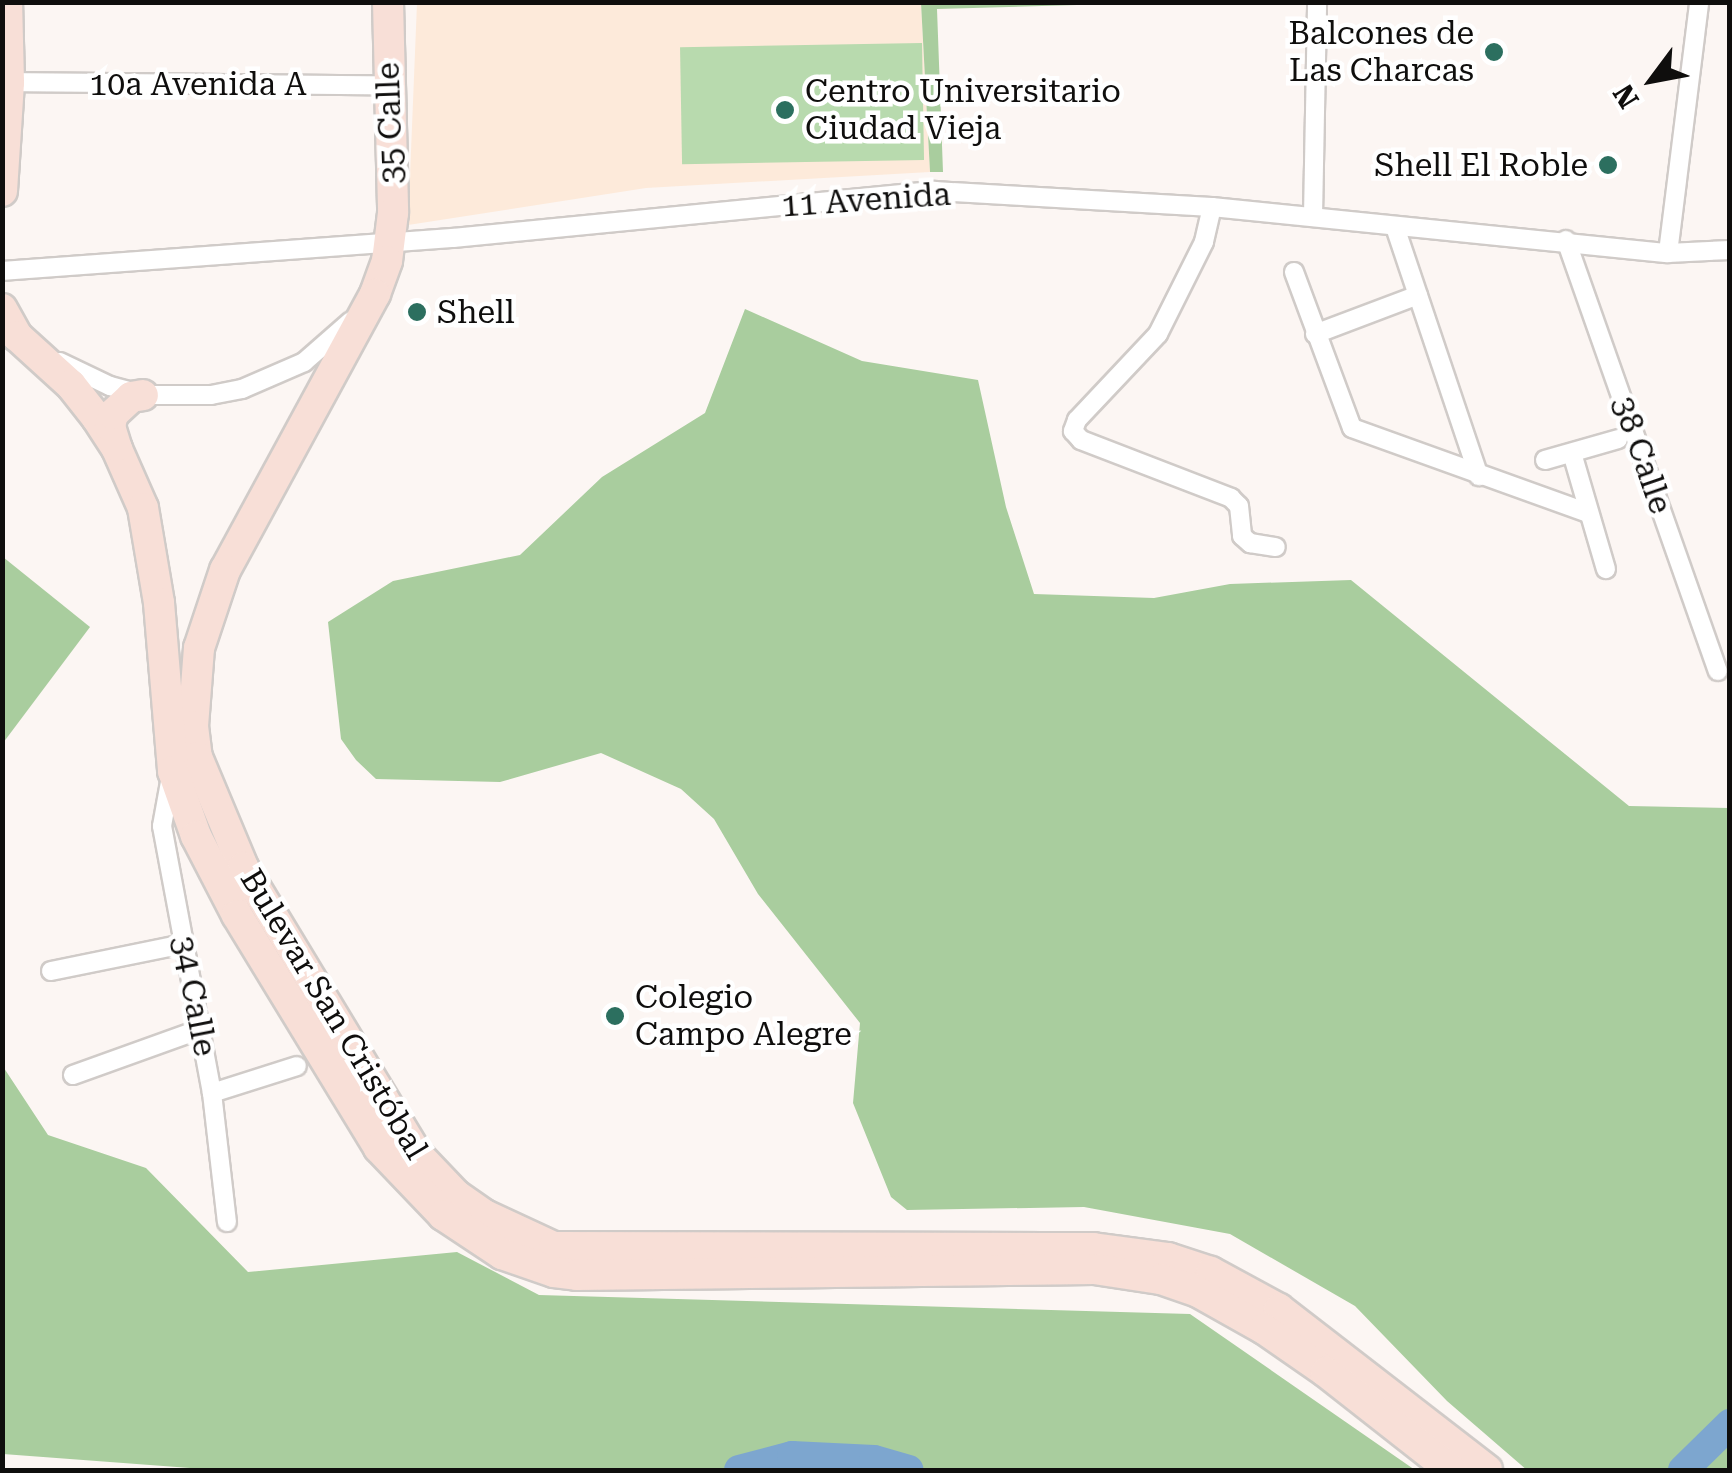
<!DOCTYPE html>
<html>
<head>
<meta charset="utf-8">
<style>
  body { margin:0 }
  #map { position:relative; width:1732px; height:1473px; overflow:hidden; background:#fcf6f3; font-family:"Roboto Serif",serif }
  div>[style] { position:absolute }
  .education>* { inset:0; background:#fdeada }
  .green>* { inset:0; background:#b8daae; transform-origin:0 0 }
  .forest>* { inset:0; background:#a9cd9e }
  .river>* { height:30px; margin:-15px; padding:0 15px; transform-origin:15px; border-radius:15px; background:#7da6cf }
  .roads { filter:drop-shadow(2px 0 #d0cbc8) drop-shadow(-2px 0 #d0cbc8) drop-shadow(0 2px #d0cbc8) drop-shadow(0 -2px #d0cbc8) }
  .minor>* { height:18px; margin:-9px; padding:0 9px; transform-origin:9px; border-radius:9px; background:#fff }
  .primary>* { height:30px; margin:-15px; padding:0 15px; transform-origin:15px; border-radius:15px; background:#f8dfd7 }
  .dots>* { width:28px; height:28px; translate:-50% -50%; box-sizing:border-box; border:5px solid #fff; border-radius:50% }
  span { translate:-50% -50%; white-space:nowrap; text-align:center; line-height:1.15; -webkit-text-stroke:9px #fff; paint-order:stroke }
  .poi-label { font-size:32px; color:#0f0e0d }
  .right { translate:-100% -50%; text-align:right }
  .left { translate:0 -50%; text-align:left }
  .street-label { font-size:32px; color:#0f0e0d }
  .frame { position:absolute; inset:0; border:5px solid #0f0e0d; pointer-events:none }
  .north { position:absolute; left:1602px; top:30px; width:100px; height:100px; -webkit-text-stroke:8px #fff; paint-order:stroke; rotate:238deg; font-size:28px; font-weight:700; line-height:40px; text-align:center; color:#0f0e0d }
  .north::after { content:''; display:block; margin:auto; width:35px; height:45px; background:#0f0e0d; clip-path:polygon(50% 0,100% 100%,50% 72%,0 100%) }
</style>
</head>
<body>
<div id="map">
  <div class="education">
    <div style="clip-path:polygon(417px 3px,921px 3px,930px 172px,646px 188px,408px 225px)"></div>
  </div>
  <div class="green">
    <div style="left:922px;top:43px;width:117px;height:242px;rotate:89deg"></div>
  </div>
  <div class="forest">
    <div style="clip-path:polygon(921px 3px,921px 2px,1147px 3px,937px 9px,943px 172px,930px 172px)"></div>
    <div style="clip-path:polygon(745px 309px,862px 361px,978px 380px,1006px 507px,1034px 594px,1154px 598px,1230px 584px,1351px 580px,1629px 806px,1729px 808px,1729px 1470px,1527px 1470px,1447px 1401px,1355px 1306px,1230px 1234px,1084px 1207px,907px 1210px,891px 1197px,853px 1103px,860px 1023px,758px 894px,714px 819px,681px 789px,601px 753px,500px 782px,376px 779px,356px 760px,341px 739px,328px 622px,393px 581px,520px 555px,602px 477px,705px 413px)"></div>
    <div style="clip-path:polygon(3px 557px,90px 627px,3px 743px)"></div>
    <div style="clip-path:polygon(2px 1065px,48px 1135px,146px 1168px,248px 1272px,457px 1252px,539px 1295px,1190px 1314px,1415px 1470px,126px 1470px,190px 1468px,3px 1454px)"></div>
  </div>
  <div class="river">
    <div style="left:739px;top:1470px;width:55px;rotate:-14.8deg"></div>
    <div style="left:792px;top:1456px;width:82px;rotate:2.8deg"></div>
    <div style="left:874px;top:1460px;width:36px;rotate:16deg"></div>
    <div style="left:1683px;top:1470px;width:66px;rotate:-44.4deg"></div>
  </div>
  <div class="roads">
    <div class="minor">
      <div style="left:9px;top:82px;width:378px;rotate:0.5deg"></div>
      <div style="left:1212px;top:207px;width:36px;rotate:103deg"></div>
      <div style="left:1204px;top:242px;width:103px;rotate:116.6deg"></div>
      <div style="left:1158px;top:334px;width:118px;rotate:133.3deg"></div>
      <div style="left:1077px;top:420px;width:12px;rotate:110deg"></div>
      <div style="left:1073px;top:431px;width:12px;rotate:48deg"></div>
      <div style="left:1081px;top:440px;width:161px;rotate:21.1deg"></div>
      <div style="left:1231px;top:498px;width:11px;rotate:45deg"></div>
      <div style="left:1239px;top:506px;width:30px;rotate:84deg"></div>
      <div style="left:1242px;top:536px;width:11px;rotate:41deg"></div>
      <div style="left:1250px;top:543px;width:26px;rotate:9deg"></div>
      <div style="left:1313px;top:216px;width:214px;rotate:-88.9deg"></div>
      <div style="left:1395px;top:227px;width:263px;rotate:71.4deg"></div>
      <div style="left:1566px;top:240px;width:457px;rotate:70.6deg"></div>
      <div style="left:1668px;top:253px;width:251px;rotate:-82.9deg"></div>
      <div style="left:2px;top:271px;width:452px;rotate:-4.2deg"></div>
      <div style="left:453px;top:238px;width:484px;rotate:-5.6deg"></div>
      <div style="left:935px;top:191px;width:277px;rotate:3.3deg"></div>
      <div style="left:1212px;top:207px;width:458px;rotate:5.8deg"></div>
      <div style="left:1668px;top:253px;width:62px;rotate:-2.8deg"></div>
      <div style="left:1294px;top:272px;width:166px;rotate:69.6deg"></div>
      <div style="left:1352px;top:428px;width:251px;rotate:19.8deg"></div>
      <div style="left:1315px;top:334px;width:110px;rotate:-20.7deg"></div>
      <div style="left:60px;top:362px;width:55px;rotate:25.6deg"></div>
      <div style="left:110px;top:386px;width:34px;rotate:15deg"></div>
      <div style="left:143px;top:395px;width:68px"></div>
      <div style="left:211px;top:395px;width:32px;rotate:-11deg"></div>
      <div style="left:242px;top:389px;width:68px;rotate:-23.5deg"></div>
      <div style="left:304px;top:362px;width:62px;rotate:-41.1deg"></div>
      <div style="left:1572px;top:453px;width:121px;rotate:73.7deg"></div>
      <div style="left:1545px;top:460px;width:76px;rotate:-16deg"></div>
      <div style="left:172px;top:771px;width:56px;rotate:100.3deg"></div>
      <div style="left:162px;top:826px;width:272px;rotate:79.4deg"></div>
      <div style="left:212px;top:1093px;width:130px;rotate:83.4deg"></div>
      <div style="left:51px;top:971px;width:136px;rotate:-11.5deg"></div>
      <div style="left:73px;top:1075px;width:136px;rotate:-19.8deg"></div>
      <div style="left:212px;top:1093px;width:89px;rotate:-17.6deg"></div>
    </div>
    <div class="primary">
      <div style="left:388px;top:2px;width:211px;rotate:88.6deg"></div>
      <div style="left:393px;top:213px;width:48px;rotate:97.1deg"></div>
      <div style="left:387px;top:261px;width:35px;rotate:110deg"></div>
      <div style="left:375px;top:294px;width:314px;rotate:118.5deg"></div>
      <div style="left:225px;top:570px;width:82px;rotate:108.4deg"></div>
      <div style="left:199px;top:648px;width:78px;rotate:94.4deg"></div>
      <div style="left:193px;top:726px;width:31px;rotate:83deg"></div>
      <div style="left:197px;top:757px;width:119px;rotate:67.3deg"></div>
      <div style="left:243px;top:867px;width:336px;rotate:58.8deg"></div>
      <div style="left:417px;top:1154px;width:57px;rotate:46.4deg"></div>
      <div style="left:456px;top:1195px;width:35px;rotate:35deg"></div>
      <div style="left:485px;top:1215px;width:76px;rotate:24.9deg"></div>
      <div style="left:554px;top:1247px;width:539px;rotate:0.11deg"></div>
      <div style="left:1093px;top:1248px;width:76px;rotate:7.6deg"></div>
      <div style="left:1168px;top:1258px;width:45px;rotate:18deg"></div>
      <div style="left:1211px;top:1272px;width:77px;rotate:28.6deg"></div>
      <div style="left:1279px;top:1309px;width:263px;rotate:37.7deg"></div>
      <div style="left:2px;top:191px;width:109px;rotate:-86.3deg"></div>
      <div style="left:9px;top:82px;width:80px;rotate:-91.4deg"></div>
      <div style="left:2px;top:309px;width:31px;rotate:61deg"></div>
      <div style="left:17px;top:336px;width:73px;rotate:42.2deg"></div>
      <div style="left:71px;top:385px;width:42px;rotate:51.8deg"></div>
      <div style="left:97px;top:418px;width:37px;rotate:57deg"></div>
      <div style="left:117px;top:449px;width:64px;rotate:66.2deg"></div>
      <div style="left:143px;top:508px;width:96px;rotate:80.4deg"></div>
      <div style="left:159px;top:603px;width:169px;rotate:85.2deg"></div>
      <div style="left:173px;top:771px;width:69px;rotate:70.5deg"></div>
      <div style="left:196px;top:836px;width:89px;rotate:62.6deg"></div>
      <div style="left:237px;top:915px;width:273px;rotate:58.6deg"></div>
      <div style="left:379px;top:1148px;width:93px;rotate:46.3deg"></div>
      <div style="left:443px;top:1215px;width:71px;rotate:33.5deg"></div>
      <div style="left:502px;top:1254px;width:55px;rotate:19.1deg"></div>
      <div style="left:554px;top:1272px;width:23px;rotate:7deg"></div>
      <div style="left:577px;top:1275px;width:517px;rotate:-0.66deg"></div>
      <div style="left:1094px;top:1269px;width:68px;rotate:8.5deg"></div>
      <div style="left:1161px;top:1279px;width:39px;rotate:19deg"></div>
      <div style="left:1198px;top:1292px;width:76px;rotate:29.3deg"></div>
      <div style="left:1264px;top:1329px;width:75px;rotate:34.7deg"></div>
      <div style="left:1326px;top:1372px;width:159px;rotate:38.1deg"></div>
      <div style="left:116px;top:446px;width:21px;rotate:-107deg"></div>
      <div style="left:110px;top:426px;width:12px;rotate:-76deg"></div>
      <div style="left:113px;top:414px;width:25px;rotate:-43deg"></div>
      <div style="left:131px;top:397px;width:12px;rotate:-9deg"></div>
    </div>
  </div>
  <div class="dots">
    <div style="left:1494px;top:52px;background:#2c6f5f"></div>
    <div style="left:785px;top:110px;background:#2c6f5f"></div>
    <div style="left:1608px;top:165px;background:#2c6f5f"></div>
    <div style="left:417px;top:312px;background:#2c6f5f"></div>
    <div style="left:615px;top:1016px;background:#2c6f5f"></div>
  </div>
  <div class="poi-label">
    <span class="right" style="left:1474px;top:52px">Balcones de<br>Las Charcas</span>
    <span class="left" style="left:805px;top:110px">Centro Universitario<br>Ciudad Vieja</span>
    <span class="right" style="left:1588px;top:165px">Shell El Roble</span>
    <span class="left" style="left:437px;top:312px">Shell</span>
    <span class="left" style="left:635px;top:1016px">Colegio<br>Campo Alegre</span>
  </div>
  <div class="street-label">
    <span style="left:198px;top:84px">10a Avenida A</span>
    <span style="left:390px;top:123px;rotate:-92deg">35 Calle</span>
    <span style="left:866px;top:200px;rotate:-4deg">11 Avenida</span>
    <span style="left:1642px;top:455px;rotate:71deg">38 Calle</span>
    <span style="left:194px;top:996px;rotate:79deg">34 Calle</span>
    <span style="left:334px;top:1014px;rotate:59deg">Bulevar San Cristóbal</span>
  </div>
  <div class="frame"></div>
  <div class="north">N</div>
</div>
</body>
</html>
